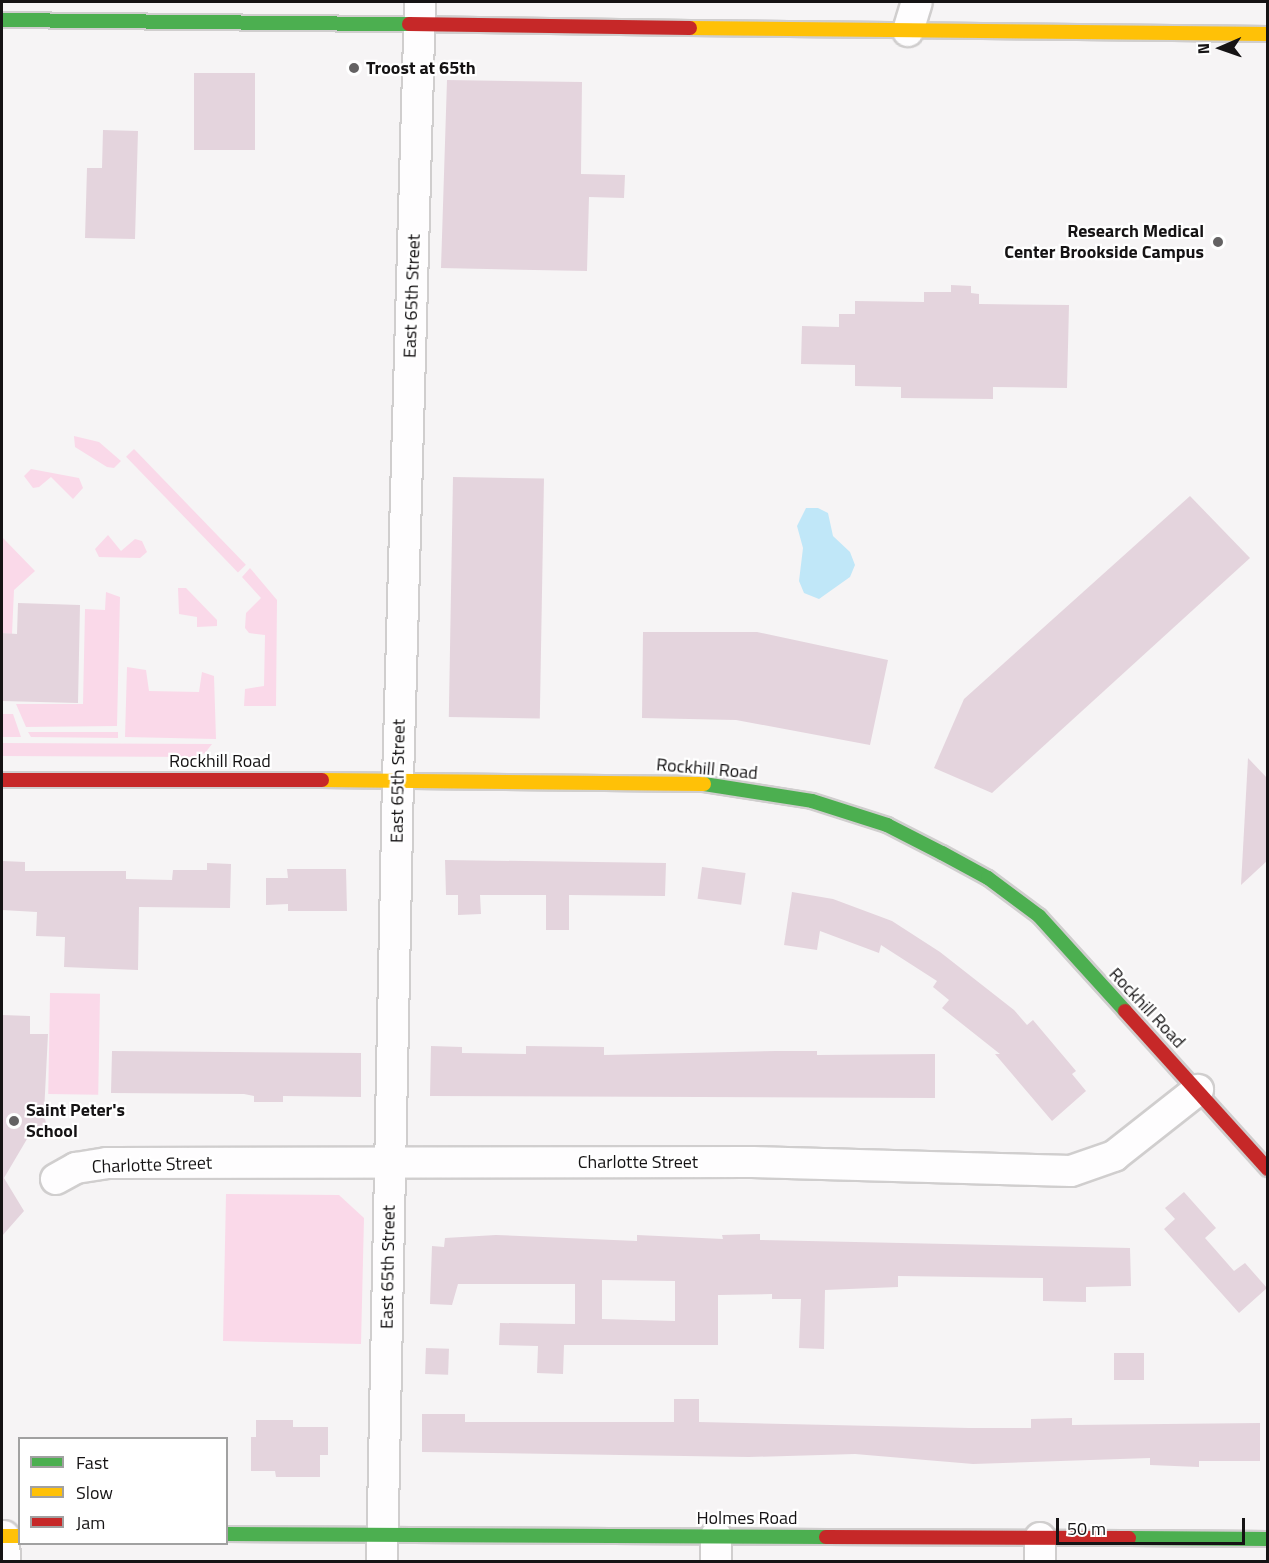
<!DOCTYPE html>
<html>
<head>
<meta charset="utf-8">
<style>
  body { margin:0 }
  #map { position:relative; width:1269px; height:1563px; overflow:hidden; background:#f6f4f5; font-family:"Titillium Web",sans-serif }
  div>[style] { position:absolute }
  .green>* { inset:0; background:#fad9e9; transform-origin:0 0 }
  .water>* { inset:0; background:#c0e7f8 }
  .building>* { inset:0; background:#e4d4dd; transform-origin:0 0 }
  .roads { filter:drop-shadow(2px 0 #d0cece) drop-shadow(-2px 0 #d0cece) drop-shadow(0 2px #d0cece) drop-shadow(0 -2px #d0cece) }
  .street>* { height:30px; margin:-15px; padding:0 15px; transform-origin:15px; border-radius:15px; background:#fefdfe }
  .fast>* { height:14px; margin:-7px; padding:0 7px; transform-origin:7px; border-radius:7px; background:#4caf50 }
  .slow>* { height:14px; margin:-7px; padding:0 7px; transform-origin:7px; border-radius:7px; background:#ffc107 }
  .jam>* { height:14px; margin:-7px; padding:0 7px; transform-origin:7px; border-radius:7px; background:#c62828 }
  .dots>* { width:16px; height:16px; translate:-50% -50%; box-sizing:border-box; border:3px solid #fff; border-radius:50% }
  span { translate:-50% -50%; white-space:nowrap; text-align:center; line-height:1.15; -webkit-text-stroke:4.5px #fff; paint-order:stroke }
  .poi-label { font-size:18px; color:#151314; font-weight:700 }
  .left { translate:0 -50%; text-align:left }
  .right { translate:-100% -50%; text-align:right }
  .street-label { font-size:18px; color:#151314 }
  .frame { position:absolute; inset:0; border:3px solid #151314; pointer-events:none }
  .legend { position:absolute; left:18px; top:1437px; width:210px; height:108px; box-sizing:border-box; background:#fff; border:2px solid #a1a1a1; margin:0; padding:8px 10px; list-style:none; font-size:18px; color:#151314 }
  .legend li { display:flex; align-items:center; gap:12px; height:30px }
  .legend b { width:30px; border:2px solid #a1a1a1 }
  .north { position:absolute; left:1191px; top:18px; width:60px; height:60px; -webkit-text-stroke:4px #fff; paint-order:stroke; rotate:268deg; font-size:16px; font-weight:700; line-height:24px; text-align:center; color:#151314 }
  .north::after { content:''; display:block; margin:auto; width:21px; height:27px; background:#151314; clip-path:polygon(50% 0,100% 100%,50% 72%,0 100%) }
  .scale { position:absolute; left:1056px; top:1518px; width:189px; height:27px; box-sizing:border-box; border:3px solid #151314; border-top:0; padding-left:8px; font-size:18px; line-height:21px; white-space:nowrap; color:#151314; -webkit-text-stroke:4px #fff; paint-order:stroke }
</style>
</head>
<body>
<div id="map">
  <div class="green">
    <div style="clip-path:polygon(74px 436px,99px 442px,121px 461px,114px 468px,107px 467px,75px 447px)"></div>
    <div style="left:134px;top:449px;width:161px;height:11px;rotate:46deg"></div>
    <div style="clip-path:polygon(31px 469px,79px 478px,83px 488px,73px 499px,51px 477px,39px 487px,33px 488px,24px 476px)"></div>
    <div style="clip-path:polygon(108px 535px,121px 551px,135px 539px,142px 541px,147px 552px,140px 558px,99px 557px,95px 549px)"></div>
    <div style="clip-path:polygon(2px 537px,35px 571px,14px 590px,12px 634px,2px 633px)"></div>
    <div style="clip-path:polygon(250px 568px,277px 600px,276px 706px,244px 706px,245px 689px,264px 686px,265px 635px,249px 633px,245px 628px,246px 613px,261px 598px,242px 577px)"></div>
    <div style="clip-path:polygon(178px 588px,186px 588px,217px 620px,217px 626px,197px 627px,197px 617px,179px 614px)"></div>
    <div style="clip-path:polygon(106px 592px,120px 597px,117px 726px,26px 727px,16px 704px,83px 704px,85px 609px,105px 610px)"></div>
    <div style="clip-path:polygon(127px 667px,146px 670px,149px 691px,199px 692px,202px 672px,214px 676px,216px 739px,125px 737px)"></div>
    <div style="clip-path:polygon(2px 714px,13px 714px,21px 737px,2px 737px)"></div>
    <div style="clip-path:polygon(28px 732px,118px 732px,118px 738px,31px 737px)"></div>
    <div style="clip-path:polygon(2px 743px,212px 744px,205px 753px,194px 757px,2px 756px)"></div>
    <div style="left:50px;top:993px;width:50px;height:101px;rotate:1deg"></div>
    <div style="clip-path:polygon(226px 1194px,339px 1195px,364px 1218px,361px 1344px,223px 1341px)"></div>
  </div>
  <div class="water">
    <div style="clip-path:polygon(806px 508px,818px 508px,828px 513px,833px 536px,850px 552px,855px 565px,850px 577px,819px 599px,804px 593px,799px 581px,803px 548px,797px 526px)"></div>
  </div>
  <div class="building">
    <div style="left:194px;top:73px;width:61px;height:77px"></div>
    <div style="clip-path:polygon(447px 80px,582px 82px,581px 174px,625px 175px,624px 198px,589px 197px,587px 271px,441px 268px)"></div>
    <div style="clip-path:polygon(103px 130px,138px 131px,135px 239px,85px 238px,87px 168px,102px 168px)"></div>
    <div style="clip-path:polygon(951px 285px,971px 286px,971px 293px,979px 294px,979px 304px,1069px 305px,1067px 388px,993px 387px,993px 399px,901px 398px,901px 387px,855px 386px,855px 365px,801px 364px,802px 326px,839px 327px,839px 314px,855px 314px,855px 301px,924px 302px,924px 292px,951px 292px)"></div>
    <div style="left:453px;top:477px;width:91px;height:240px;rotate:1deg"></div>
    <div style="clip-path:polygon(1190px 496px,1250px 558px,992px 793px,934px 768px,964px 699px)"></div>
    <div style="clip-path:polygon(18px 603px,80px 605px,78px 703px,2px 701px,2px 633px,17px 634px)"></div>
    <div style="clip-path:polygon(643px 632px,757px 632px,888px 660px,870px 745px,736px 720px,642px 718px)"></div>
    <div style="clip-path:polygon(1248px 758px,1268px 779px,1268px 860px,1241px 885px)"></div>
    <div style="clip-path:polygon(445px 860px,666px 863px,665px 896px,569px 895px,569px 930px,546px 930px,546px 895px,480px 895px,481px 914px,458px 915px,458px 895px,446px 895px)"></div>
    <div style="clip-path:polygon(2px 861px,25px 862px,25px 871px,126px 871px,126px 879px,172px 880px,173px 870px,207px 870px,207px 863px,231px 864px,230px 908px,139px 907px,138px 970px,64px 967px,65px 937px,36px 936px,37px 912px,2px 910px)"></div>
    <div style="left:702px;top:867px;width:44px;height:32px;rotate:8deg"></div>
    <div style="clip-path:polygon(287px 869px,346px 869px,347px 911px,288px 911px,288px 904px,266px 905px,266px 878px,288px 878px)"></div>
    <div style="clip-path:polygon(792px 892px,833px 899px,892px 921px,940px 952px,1014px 1010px,1027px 1025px,1033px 1020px,1076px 1071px,1072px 1074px,1086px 1091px,1052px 1121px,995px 1054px,1000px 1054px,942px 1008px,949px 1000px,933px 987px,937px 981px,881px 945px,879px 953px,820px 931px,817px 950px,784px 945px)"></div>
    <div style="clip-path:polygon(2px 1015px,30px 1016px,30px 1034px,48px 1034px,44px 1113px,47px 1129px,27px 1139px,4px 1178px,24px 1211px,2px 1236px)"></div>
    <div style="clip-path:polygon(431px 1046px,462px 1047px,462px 1053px,526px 1054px,526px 1046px,604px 1047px,604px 1055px,776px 1051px,817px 1051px,817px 1055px,935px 1054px,935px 1098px,430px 1096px)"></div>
    <div style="clip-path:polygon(112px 1051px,361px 1053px,361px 1097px,283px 1096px,283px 1102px,254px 1102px,254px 1096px,244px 1094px,111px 1093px)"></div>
    <div style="clip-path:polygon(1184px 1192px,1216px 1228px,1205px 1238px,1234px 1271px,1245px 1263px,1267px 1288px,1239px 1313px,1164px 1229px,1175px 1219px,1165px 1208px)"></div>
    <div style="clip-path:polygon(evenodd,760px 1234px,760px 1240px,1130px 1248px,1131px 1286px,1086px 1287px,1086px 1302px,1043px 1301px,1043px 1278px,898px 1276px,898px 1287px,825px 1290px,824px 1349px,799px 1348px,801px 1299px,772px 1299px,772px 1294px,718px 1295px,718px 1345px,564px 1345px,563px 1374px,537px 1373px,538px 1346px,499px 1345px,500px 1323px,575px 1324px,575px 1284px,458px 1284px,452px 1305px,430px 1304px,432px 1246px,444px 1247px,445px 1238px,496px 1235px,637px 1241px,637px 1235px,723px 1239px,722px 1235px,760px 1234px,602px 1280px,675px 1281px,675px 1321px,602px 1319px,602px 1280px)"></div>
    <div style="left:426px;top:1348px;width:23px;height:26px;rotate:2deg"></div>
    <div style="left:1114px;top:1353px;width:30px;height:27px"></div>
    <div style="clip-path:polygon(674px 1399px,699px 1399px,699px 1422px,969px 1428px,1031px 1428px,1031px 1419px,1072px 1418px,1072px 1425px,1260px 1423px,1260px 1461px,1199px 1461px,1199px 1467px,1150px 1465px,1150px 1458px,973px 1464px,855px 1454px,749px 1457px,422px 1452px,422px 1414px,465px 1414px,465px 1422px,674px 1422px)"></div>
    <div style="clip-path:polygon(256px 1420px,293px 1420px,293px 1427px,328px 1427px,328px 1455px,320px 1455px,320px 1477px,276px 1477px,275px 1471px,251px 1471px,251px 1437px,256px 1437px)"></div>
  </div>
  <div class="roads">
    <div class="street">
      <div style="left:908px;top:31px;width:30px;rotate:-73deg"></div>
      <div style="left:56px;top:1179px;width:23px;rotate:-29deg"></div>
      <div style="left:76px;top:1168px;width:31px;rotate:-9deg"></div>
      <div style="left:107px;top:1163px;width:645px;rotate:-0.09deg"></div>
      <div style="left:752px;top:1162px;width:319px;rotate:1.6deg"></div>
      <div style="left:1071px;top:1171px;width:46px;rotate:-19.2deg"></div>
      <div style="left:1114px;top:1156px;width:107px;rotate:-38.2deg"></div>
      <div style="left:4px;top:1536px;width:26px;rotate:88deg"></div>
      <div style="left:1040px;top:1538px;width:24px;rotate:90deg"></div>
      <div style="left:382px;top:1562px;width:783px;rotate:-88.83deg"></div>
      <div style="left:398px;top:779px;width:777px;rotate:-88.38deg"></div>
      <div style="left:716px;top:1562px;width:26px;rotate:-90deg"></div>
    </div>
    <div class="fast">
      <div style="left:2px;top:20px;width:407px;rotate:0.6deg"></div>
      <div style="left:704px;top:784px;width:109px;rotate:8.9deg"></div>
      <div style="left:812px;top:801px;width:79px;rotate:17.7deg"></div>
      <div style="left:887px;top:825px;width:62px;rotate:27deg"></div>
      <div style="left:942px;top:853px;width:52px;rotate:28.5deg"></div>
      <div style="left:988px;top:878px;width:64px;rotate:36.7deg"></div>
      <div style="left:1039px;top:916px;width:128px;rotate:47.8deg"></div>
      <div style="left:226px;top:1534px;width:600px;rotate:0.29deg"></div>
      <div style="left:1129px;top:1538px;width:139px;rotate:0.4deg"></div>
    </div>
    <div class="slow">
      <div style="left:690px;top:28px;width:578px;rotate:0.59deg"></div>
      <div style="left:322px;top:780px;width:382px;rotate:0.6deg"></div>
      <div style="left:2px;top:1536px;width:18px"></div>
    </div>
    <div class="jam">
      <div style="left:409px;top:24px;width:281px;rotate:0.8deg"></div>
      <div style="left:2px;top:780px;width:320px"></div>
      <div style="left:1125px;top:1011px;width:213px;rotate:47.9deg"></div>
      <div style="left:826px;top:1537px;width:303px;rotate:0.2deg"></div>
    </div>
  </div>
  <div class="dots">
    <div style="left:354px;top:68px;background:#646263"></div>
    <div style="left:1218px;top:242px;background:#646263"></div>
    <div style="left:14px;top:1121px;background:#646263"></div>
  </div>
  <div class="poi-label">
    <span class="left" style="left:366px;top:68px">Troost at 65th</span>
    <span class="right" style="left:1204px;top:242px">Research Medical<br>Center Brookside Campus</span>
    <span class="left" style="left:26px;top:1121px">Saint Peter's<br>School</span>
  </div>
  <div class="street-label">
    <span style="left:412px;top:296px;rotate:-88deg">East 65th Street</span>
    <span style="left:220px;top:761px">Rockhill Road</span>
    <span style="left:707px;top:769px;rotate:5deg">Rockhill Road</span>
    <span style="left:398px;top:781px;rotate:-89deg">East 65th Street</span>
    <span style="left:1147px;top:1008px;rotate:47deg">Rockhill Road</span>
    <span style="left:638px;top:1162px">Charlotte Street</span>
    <span style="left:152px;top:1165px;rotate:-2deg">Charlotte Street</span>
    <span style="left:388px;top:1267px;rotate:-89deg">East 65th Street</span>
    <span style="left:747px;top:1518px">Holmes Road</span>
  </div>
  <div class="frame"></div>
  <ul class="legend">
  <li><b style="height:8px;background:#4caf50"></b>Fast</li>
  <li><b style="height:8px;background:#ffc107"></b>Slow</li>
  <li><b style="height:8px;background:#c62828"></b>Jam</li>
  </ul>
  <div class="north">N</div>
  <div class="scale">50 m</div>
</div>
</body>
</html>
